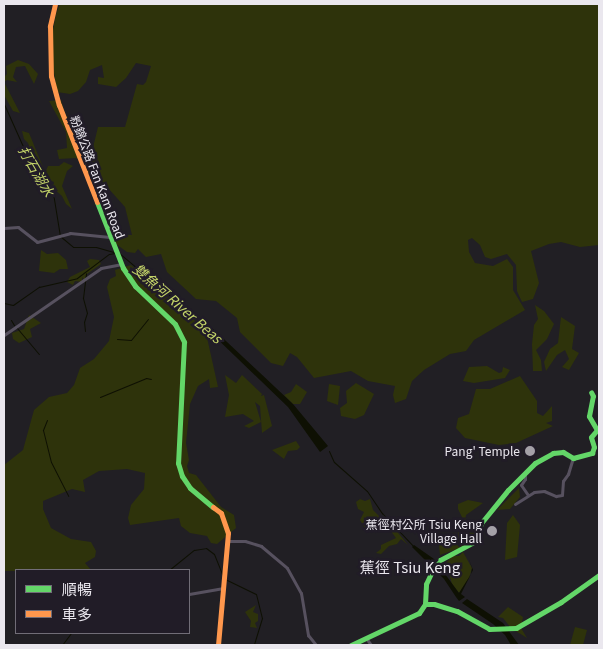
<!DOCTYPE html>
<html>
<head>
<meta charset="utf-8">
<style>
  body { margin:0 }
  #map { position:relative; width:603px; height:649px; overflow:hidden; background:#211f24; font-family:Georgia,"Noto Sans TC",serif }
  div>[style] { position:absolute }
  .green>* { inset:0; background:#2e330b }
  .water>* { inset:0; background:#0e1003 }
  .stream>* { height:1px; margin:-0.5px; padding:0 0.5px; transform-origin:0.5px; border-radius:0.5px; background:#0e1003 }
  .street>* { height:3px; margin:-1.5px; padding:0 1.5px; transform-origin:1.5px; border-radius:1.5px; background:#57515f }
  .fast>* { height:5px; margin:-2.5px; padding:0 2.5px; transform-origin:2.5px; border-radius:2.5px; background:#63d668 }
  .slow>* { height:5px; margin:-2.5px; padding:0 2.5px; transform-origin:2.5px; border-radius:2.5px; background:#ff974d }
  .dots>* { width:14px; height:14px; translate:-50% -50%; box-sizing:border-box; border:2px solid #211c27; border-radius:50% }
  span { translate:-50% -50%; white-space:nowrap; text-align:center; line-height:1.15; -webkit-text-stroke:5px #211c27; paint-order:stroke }
  .street-label { font-size:12px; color:#eae7ee }
  .poi-label { font-size:12px; color:#eae7ee }
  .right { translate:-100% -50%; text-align:right }
  .water-label { font-size:14px; color:#c2d268; font-style:italic }
  .quarter-label { font-size:15px; color:#eae7ee }
  .frame { position:absolute; inset:0; border:5px solid #eae7ee; pointer-events:none }
  .legend { position:absolute; left:15px; top:569px; width:175px; height:65px; box-sizing:border-box; background:#211c27; border:1px solid #716d77; margin:0; padding:6px 9px; list-style:none; font-size:15px; color:#eae7ee }
  .legend li { display:flex; align-items:center; gap:10px; height:25px }
  .legend b { width:25px; border:1px solid #716d77 }
</style>
</head>
<body>
<div id="map">
  <div class="green">
    <div style="clip-path:polygon(60px 4px,599px 4px,599px 245px,580px 247px,561px 242px,549px 244px,531px 251px,539px 283px,533px 299px,522px 302px,517px 291px,516px 265px,507px 254px,491px 259px,485px 257px,480px 245px,472px 238px,468px 240px,469px 252px,475px 263px,493px 266px,507px 259px,513px 267px,513px 290px,525px 310px,474px 340px,466px 351px,450px 354px,424px 370px,412px 381px,406px 399px,395px 403px,393px 395px,395px 386px,368px 381px,351px 371px,314px 378px,297px 357px,290px 353px,283px 366px,271px 363px,240px 332px,237px 318px,216px 301px,196px 299px,167px 272px,161px 254px,146px 257px,138px 249px,135px 253px,127px 252px,116px 244px,100px 202px,102px 199px,110px 211px,119px 235px,132px 235px,125px 207px,100px 179px,90px 183px,84px 166px,89px 164px,98px 127px,125px 127px,137px 84px,143px 85px,146px 82px,151px 66px,136px 63px,126px 78px,116px 87px,98px 84px,98px 77px,104px 78px,102px 65px,90px 70px,86px 82px,78px 91px,70px 94px,57px 92px,50px 46px,56px 14px)"></div>
    <div style="clip-path:polygon(18px 60px,29px 64px,38px 74px,34px 84px,25px 66px,16px 67px,13px 77px,17px 82px,7px 80px,4px 82px,20px 113px,13px 111px,4px 95px,4px 77px,7px 74px,6px 66px)"></div>
    <div style="clip-path:polygon(61px 100px,66px 116px,73px 120px,82px 141px,87px 160px,83px 162px,76px 158px,59px 159px,57px 150px,67px 148px,66px 132px,49px 101px)"></div>
    <div style="clip-path:polygon(22px 131px,29px 133px,43px 167px,42px 173px,30px 169px,33px 158px,28px 143px,24px 139px)"></div>
    <div style="clip-path:polygon(64px 162px,73px 166px,67px 171px,62px 186px,72px 209px,66px 204px,62px 196px,53px 188px,54px 182px,43px 178px,48px 166px,59px 166px)"></div>
    <div style="clip-path:polygon(41px 250px,47px 254px,58px 253px,66px 260px,68px 269px,60px 269px,54px 273px,39px 271px)"></div>
    <div style="clip-path:polygon(90px 259px,99px 260px,101px 264px,87px 274px,84px 280px,82px 277px,82px 282px,75px 281px,73px 285px,67px 282px,70px 277px,90px 267px,87px 261px)"></div>
    <div style="clip-path:polygon(131px 265px,146px 279px,144px 284px,177px 302px,204px 324px,218px 387px,210px 388px,209px 379px,198px 386px,190px 404px,186px 443px,189px 460px,187px 466px,189px 473px,196px 475px,221px 507px,234px 515px,236px 528px,217px 544px,211px 543px,207px 536px,190px 533px,181px 526px,179px 518px,130px 525px,128px 518px,131px 505px,144px 489px,145px 473px,127px 469px,99px 471px,83px 480px,85px 492px,72px 489px,43px 501px,43px 509px,51px 528px,71px 539px,91px 542px,96px 551px,95px 557px,85px 563px,91px 570px,4px 571px,4px 465px,23px 450px,34px 410px,49px 397px,67px 393px,74px 385px,80px 368px,94px 359px,109px 341px,114px 317px,107px 287px,110px 279px,116px 276px,115px 270px)"></div>
    <div style="clip-path:polygon(535px 305px,544px 311px,554px 324px,547px 339px,536px 350px,541px 360px,542px 371px,533px 371px,532px 344px,534px 325px,538px 319px)"></div>
    <div style="clip-path:polygon(29px 315px,41px 323px,30px 329px,32px 337px,19px 343px,13px 339px,12px 333px,24px 329px)"></div>
    <div style="clip-path:polygon(561px 317px,575px 326px,572px 349px,579px 353px,569px 370px,562px 367px,569px 359px,565px 350px,557px 355px,546px 371px,544px 362px,550px 349px,558px 343px)"></div>
    <div style="clip-path:polygon(487px 366px,499px 373px,502px 372px,503px 367px,510px 370px,505px 378px,474px 383px,463px 381px,469px 367px)"></div>
    <div style="clip-path:polygon(225px 375px,236px 383px,242px 375px,262px 394px,261px 396px,264px 395px,272px 426px,262px 433px,260px 406px,255px 402px,261px 422px,249px 428px,244px 426px,254px 421px,243px 414px,225px 417px,229px 395px)"></div>
    <div style="clip-path:polygon(520px 376px,537px 401px,537px 413px,543px 416px,552px 406px,552px 421px,546px 423px,553px 426px,516px 443px,499px 445px,465px 438px,456px 428px,458px 418px,469px 414px,476px 389px,490px 389px)"></div>
    <div style="clip-path:polygon(356px 383px,374px 394px,364px 415px,355px 419px,341px 416px,340px 408px,347px 403px,346px 391px)"></div>
    <div style="clip-path:polygon(296px 384px,307px 392px,300px 404px,293px 404px,284px 395px,291px 392px)"></div>
    <div style="clip-path:polygon(329px 384px,340px 386px,338px 405px,327px 401px)"></div>
    <div style="clip-path:polygon(296px 441px,300px 447px,297px 450px,288px 451px,284px 459px,272px 450px)"></div>
    <div style="clip-path:polygon(519px 488px,520px 497px,510px 509px,497px 510px)"></div>
    <div style="clip-path:polygon(360px 499px,365px 501px,370px 499px,373px 510px,380px 517px,373px 523px,373px 529px,370px 531px,365px 528px,360px 520px,364px 512px,358px 509px,356px 502px)"></div>
    <div style="clip-path:polygon(468px 500px,483px 503px,466px 515px,465px 523px,458px 509px,458px 504px)"></div>
    <div style="clip-path:polygon(513px 515px,520px 525px,517px 557px,505px 560px,507px 523px)"></div>
    <div style="clip-path:polygon(390px 523px,408px 545px,401px 539px,397px 544px,389px 546px,381px 554px,376px 553px,381px 549px,381px 545px,396px 538px,390px 530px)"></div>
    <div style="clip-path:polygon(454px 532px,456px 544px,460px 548px,440px 555px,439px 545px,453px 545px)"></div>
    <div style="clip-path:polygon(458px 532px,459px 532px,475px 533px,470px 542px,463px 548px,458px 543px)"></div>
    <div style="clip-path:polygon(463px 552px,472px 568px,469px 578px,459px 593px,452px 584px,446px 563px,452px 556px,459px 556px)"></div>
    <div style="clip-path:polygon(256px 605px,253px 612px,258px 614px,258px 621px,255px 623px,257px 628px,250px 627px,251px 621px,245px 612px)"></div>
    <div style="clip-path:polygon(508px 607px,523px 617px,521px 628px,527px 638px,511px 628px,503px 618px,498px 617px)"></div>
    <div style="clip-path:polygon(575px 627px,587px 630px,583px 645px,570px 645px)"></div>
  </div>
  <div class="water">
    <div style="clip-path:polygon(210px 326px,293px 404px,328px 446px,320px 452px,288px 407px,208px 330px)"></div>
    <div style="clip-path:polygon(414px 545px,434px 559px,459px 593px,471px 574px,472px 568px,468px 557px,473px 570px,461px 594px,465px 597px,459px 601px,456px 597px,444px 579px,412px 547px)"></div>
    <div style="clip-path:polygon(467px 599px,503px 623px,519px 645px,511px 645px,505px 635px,493px 624px,462px 603px)"></div>
  </div>
  <div class="stream">
    <div style="left:4px;top:104px;width:51px;rotate:65.9deg"></div>
    <div style="left:25px;top:151px;width:50px;rotate:56.3deg"></div>
    <div style="left:53px;top:193px;width:44px;rotate:80.8deg"></div>
    <div style="left:60px;top:236px;width:17px;rotate:40deg"></div>
    <div style="left:73px;top:247px;width:23px"></div>
    <div style="left:96px;top:247px;width:19px;rotate:16deg"></div>
    <div style="left:119px;top:253px;width:119px;rotate:39.9deg"></div>
    <div style="left:4px;top:303px;width:9px;rotate:13deg"></div>
    <div style="left:13px;top:305px;width:32px;rotate:-35deg"></div>
    <div style="left:39px;top:287px;width:39px;rotate:-13deg"></div>
    <div style="left:77px;top:278px;width:40px;rotate:-37deg"></div>
    <div style="left:109px;top:254px;width:6px;rotate:-9deg"></div>
    <div style="left:11px;top:320px;width:6px;rotate:59deg"></div>
    <div style="left:17px;top:328px;width:34px;rotate:50deg"></div>
    <div style="left:85px;top:331px;width:9px;rotate:-96deg"></div>
    <div style="left:84px;top:322px;width:9px;rotate:-72deg"></div>
    <div style="left:87px;top:313px;width:16px;rotate:-105deg"></div>
    <div style="left:83px;top:298px;width:25px;rotate:-83deg"></div>
    <div style="left:117px;top:339px;width:14px;rotate:4deg"></div>
    <div style="left:131px;top:340px;width:27px;rotate:-51deg"></div>
    <div style="left:100px;top:397px;width:50px;rotate:-22.4deg"></div>
    <div style="left:146px;top:378px;width:5px;rotate:11deg"></div>
    <div style="left:47px;top:420px;width:11px;rotate:112deg"></div>
    <div style="left:43px;top:430px;width:33px;rotate:76deg"></div>
    <div style="left:51px;top:462px;width:38px;rotate:63deg"></div>
    <div style="left:329px;top:451px;width:12px;rotate:66deg"></div>
    <div style="left:334px;top:462px;width:44px;rotate:41.3deg"></div>
    <div style="left:367px;top:491px;width:27px;rotate:56deg"></div>
    <div style="left:382px;top:513px;width:47px;rotate:46.7deg"></div>
    <div style="left:169px;top:570px;width:32px;rotate:-39deg"></div>
    <div style="left:194px;top:550px;width:12px;rotate:-9deg"></div>
    <div style="left:206px;top:548px;width:10px;rotate:37deg"></div>
    <div style="left:214px;top:554px;width:22px;rotate:68deg"></div>
    <div style="left:227px;top:580px;width:32px;rotate:26deg"></div>
    <div style="left:256px;top:594px;width:25px;rotate:76deg"></div>
    <div style="left:262px;top:618px;width:28px;rotate:107deg"></div>
    <div style="left:62px;top:645px;width:15px;rotate:-53deg"></div>
  </div>
  <div class="street">
    <div style="left:4px;top:228px;width:14px;rotate:-4deg"></div>
    <div style="left:18px;top:227px;width:24px;rotate:38deg"></div>
    <div style="left:37px;top:242px;width:34px;rotate:-15deg"></div>
    <div style="left:70px;top:233px;width:40px;rotate:5.7deg"></div>
    <div style="left:4px;top:335px;width:118px;rotate:-34.6deg"></div>
    <div style="left:101px;top:268px;width:20px;rotate:-11deg"></div>
    <div style="left:525px;top:473px;width:6px;rotate:90deg"></div>
    <div style="left:525px;top:479px;width:7px;rotate:124deg"></div>
    <div style="left:521px;top:485px;width:12px;rotate:55deg"></div>
    <div style="left:515px;top:504px;width:22px;rotate:-32deg"></div>
    <div style="left:534px;top:492px;width:10px;rotate:-6deg"></div>
    <div style="left:544px;top:491px;width:13px;rotate:23deg"></div>
    <div style="left:556px;top:496px;width:6px;rotate:-9deg"></div>
    <div style="left:562px;top:495px;width:14px;rotate:-86deg"></div>
    <div style="left:563px;top:481px;width:9px;rotate:-54deg"></div>
    <div style="left:568px;top:474px;width:17px;rotate:-73deg"></div>
    <div style="left:228px;top:541px;width:17px"></div>
    <div style="left:245px;top:541px;width:17px;rotate:17deg"></div>
    <div style="left:261px;top:546px;width:34px;rotate:40deg"></div>
    <div style="left:287px;top:568px;width:29px;rotate:61deg"></div>
    <div style="left:301px;top:593px;width:43px;rotate:80.5deg"></div>
    <div style="left:308px;top:635px;width:13px;rotate:51deg"></div>
    <div style="left:189px;top:594px;width:35px;rotate:-10deg"></div>
    <div style="left:366px;top:638px;width:9px;rotate:54deg"></div>
    <div style="left:175px;top:645px;width:9px"></div>
  </div>
  <div class="fast">
    <div style="left:97px;top:202px;width:71px;rotate:68.5deg"></div>
    <div style="left:123px;top:268px;width:22px;rotate:56deg"></div>
    <div style="left:135px;top:286px;width:55px;rotate:43.5deg"></div>
    <div style="left:175px;top:324px;width:20px;rotate:63deg"></div>
    <div style="left:184px;top:342px;width:121px;rotate:92.8deg"></div>
    <div style="left:178px;top:463px;width:14px;rotate:73deg"></div>
    <div style="left:182px;top:476px;width:14px;rotate:56deg"></div>
    <div style="left:190px;top:488px;width:30px;rotate:40deg"></div>
    <div style="left:425px;top:604px;width:9px"></div>
    <div style="left:434px;top:604px;width:24px;rotate:17deg"></div>
    <div style="left:457px;top:611px;width:37px;rotate:29deg"></div>
    <div style="left:489px;top:629px;width:27px;rotate:-2deg"></div>
    <div style="left:516px;top:628px;width:52px;rotate:-30deg"></div>
    <div style="left:561px;top:602px;width:47px;rotate:-35.4deg"></div>
    <div style="left:351px;top:645px;width:75px;rotate:-25.2deg"></div>
    <div style="left:419px;top:613px;width:11px;rotate:-56deg"></div>
    <div style="left:425px;top:604px;width:20px;rotate:-87deg"></div>
    <div style="left:426px;top:584px;width:19px;rotate:-65deg"></div>
    <div style="left:434px;top:567px;width:9px;rotate:-49deg"></div>
    <div style="left:440px;top:560px;width:36px;rotate:-28deg"></div>
    <div style="left:472px;top:543px;width:23px;rotate:-65deg"></div>
    <div style="left:482px;top:522px;width:41px;rotate:-50.9deg"></div>
    <div style="left:508px;top:490px;width:38px;rotate:-45deg"></div>
    <div style="left:535px;top:463px;width:21px;rotate:-29deg"></div>
    <div style="left:553px;top:453px;width:10px;rotate:-6deg"></div>
    <div style="left:563px;top:452px;width:12px;rotate:31deg"></div>
    <div style="left:573px;top:458px;width:20px;rotate:-15deg"></div>
    <div style="left:592px;top:453px;width:6px;rotate:-72deg"></div>
    <div style="left:594px;top:447px;width:10px;rotate:-107deg"></div>
    <div style="left:591px;top:437px;width:9px;rotate:-49deg"></div>
    <div style="left:597px;top:430px;width:16px;rotate:-120deg"></div>
    <div style="left:589px;top:416px;width:20px;rotate:-79deg"></div>
    <div style="left:593px;top:396px;width:4px;rotate:-117deg"></div>
  </div>
  <div class="slow">
    <div style="left:55px;top:4px;width:23px;rotate:103deg"></div>
    <div style="left:50px;top:26px;width:50px;rotate:88.9deg"></div>
    <div style="left:51px;top:76px;width:30px;rotate:75deg"></div>
    <div style="left:59px;top:105px;width:104px;rotate:68.6deg"></div>
    <div style="left:213px;top:507px;width:10px;rotate:37deg"></div>
    <div style="left:221px;top:513px;width:21px;rotate:71deg"></div>
    <div style="left:228px;top:533px;width:112px;rotate:95.1deg"></div>
  </div>
  <div class="dots">
    <div style="left:530px;top:451px;background:#a4a1a7"></div>
    <div style="left:492px;top:531px;background:#a4a1a7"></div>
  </div>
  <div class="street-label">
    <span style="left:98px;top:177px;rotate:69deg">粉錦公路 Fan Kam Road</span>
  </div>
  <div class="poi-label">
    <span class="right" style="left:520px;top:451px">Pang' Temple</span>
    <span class="right" style="left:482px;top:531px">蕉徑村公所 Tsiu Keng<br>Village Hall</span>
  </div>
  <div class="water-label">
    <span style="left:37px;top:171px;rotate:60deg">打石湖水</span>
    <span style="left:178px;top:303px;rotate:41deg">雙魚河 River Beas</span>
  </div>
  <div class="quarter-label">
    <span style="left:410px;top:567px">蕉徑 Tsiu Keng</span>
  </div>
  <div class="frame"></div>
  <ul class="legend">
  <li><b style="height:6px;background:#63d668"></b>順暢</li>
  <li><b style="height:6px;background:#ff974d"></b>車多</li>
  </ul>
</div>
</body>
</html>
